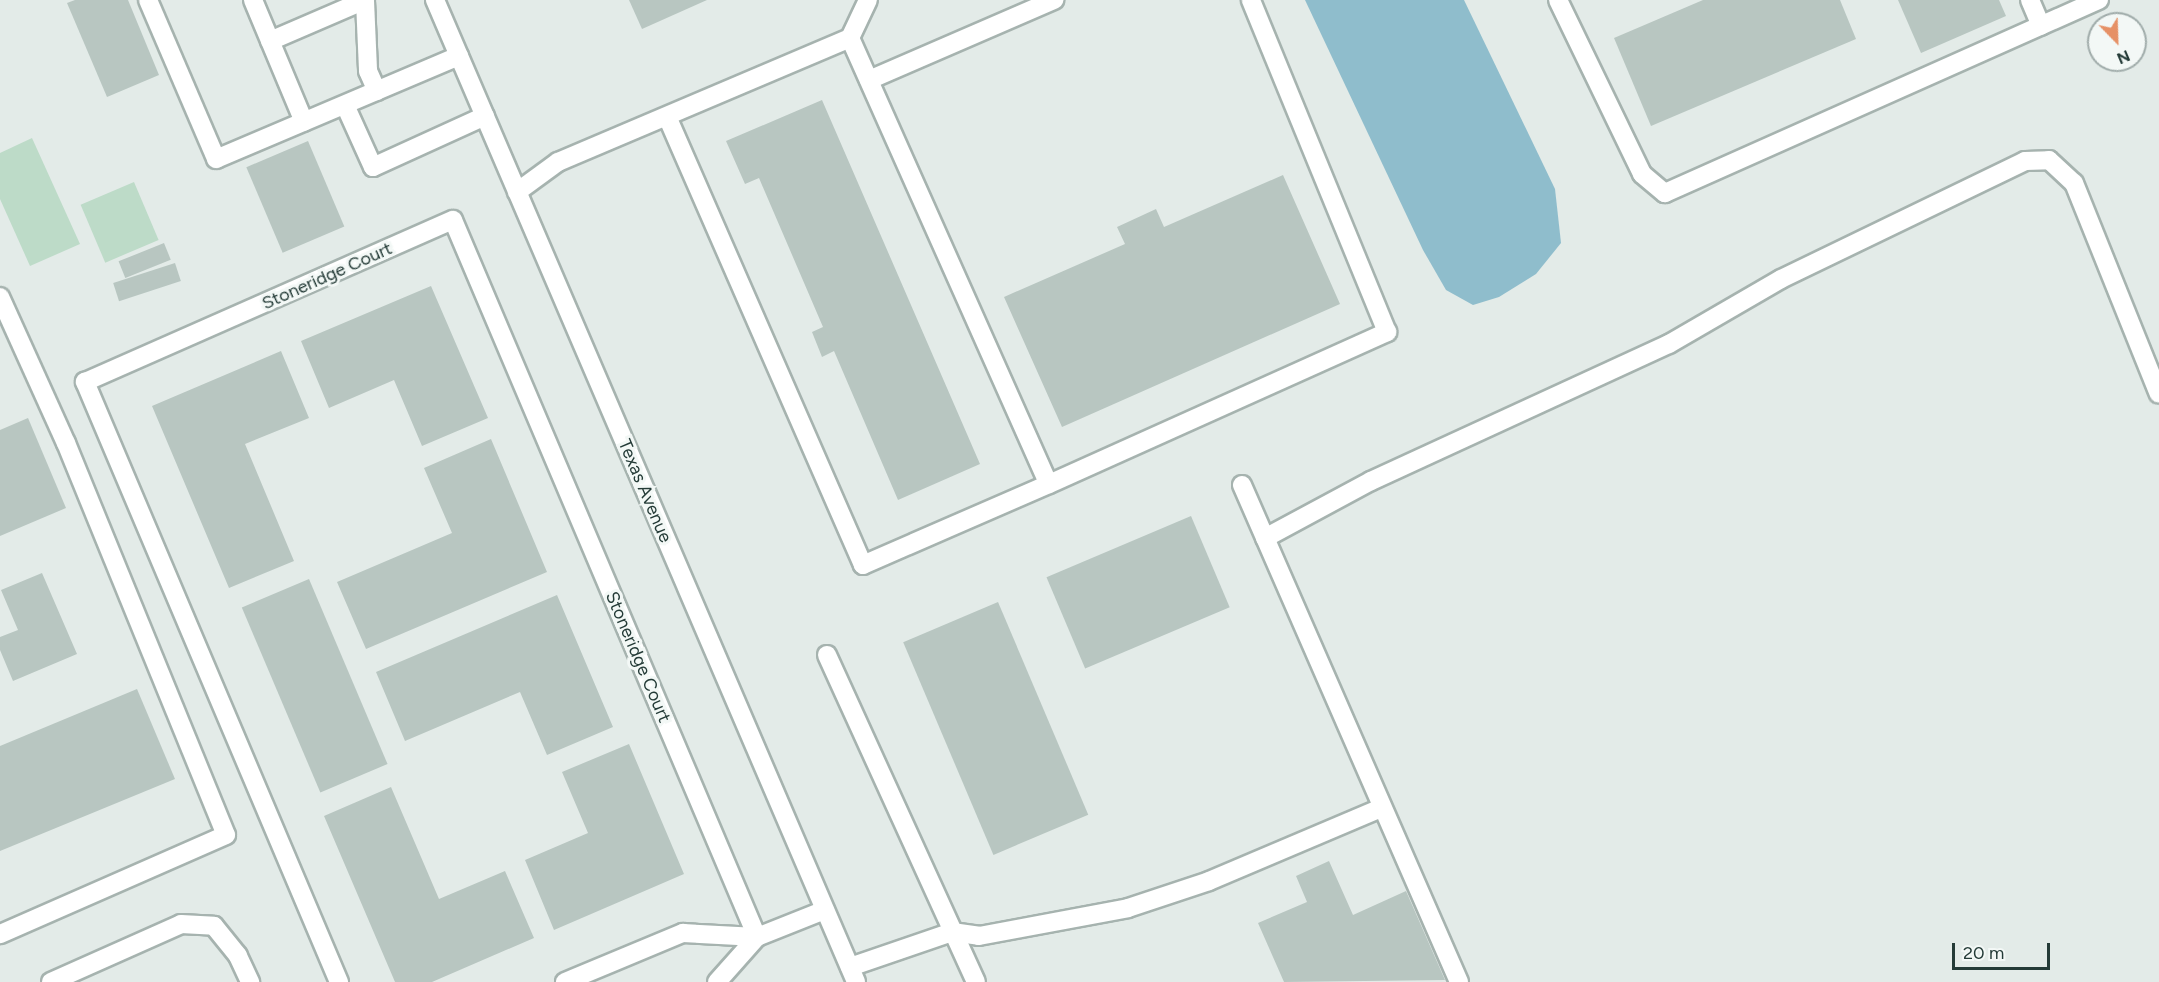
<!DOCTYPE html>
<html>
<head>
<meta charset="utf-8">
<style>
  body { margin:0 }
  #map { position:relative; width:2159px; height:982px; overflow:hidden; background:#e3ebe8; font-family:Figtree,sans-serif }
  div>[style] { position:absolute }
  .green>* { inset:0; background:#bddbc8; transform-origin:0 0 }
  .water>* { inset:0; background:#8fbdcc }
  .building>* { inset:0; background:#b8c6c1; transform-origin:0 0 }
  .roads { filter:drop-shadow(2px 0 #a6b3af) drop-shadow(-2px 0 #a6b3af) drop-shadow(0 2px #a6b3af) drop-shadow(0 -2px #a6b3af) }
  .service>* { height:18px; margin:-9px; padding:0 9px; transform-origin:9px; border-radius:9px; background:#fff }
  .minor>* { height:18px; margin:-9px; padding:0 9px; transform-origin:9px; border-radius:9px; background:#fff }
  .tertiary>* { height:18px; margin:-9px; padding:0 9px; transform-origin:9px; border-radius:9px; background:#fff }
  span { translate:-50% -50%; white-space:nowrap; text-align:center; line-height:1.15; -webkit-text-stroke:6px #f3f8f6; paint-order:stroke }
  .street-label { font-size:18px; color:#243b37 }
  .north { position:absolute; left:2087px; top:12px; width:60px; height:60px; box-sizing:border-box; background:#f3f8f6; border:2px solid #a0acaa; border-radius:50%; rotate:157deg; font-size:16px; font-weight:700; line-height:24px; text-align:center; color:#243b37 }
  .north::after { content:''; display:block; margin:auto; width:21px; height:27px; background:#e69166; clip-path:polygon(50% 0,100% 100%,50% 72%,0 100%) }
  .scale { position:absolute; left:1952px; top:943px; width:98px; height:27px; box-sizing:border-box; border:3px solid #243b37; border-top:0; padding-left:8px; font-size:18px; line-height:21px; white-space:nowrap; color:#243b37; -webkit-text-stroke:4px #f3f8f6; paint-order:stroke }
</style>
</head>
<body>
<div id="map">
  <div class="green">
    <div style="clip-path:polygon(32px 138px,80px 244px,30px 266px,0 199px,0 153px)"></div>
    <div style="left:134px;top:182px;width:63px;height:58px;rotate:67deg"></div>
  </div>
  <div class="water">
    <div style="clip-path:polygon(1305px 0,1464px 0,1555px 189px,1561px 243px,1536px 274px,1499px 297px,1473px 305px,1446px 290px,1423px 250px)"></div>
  </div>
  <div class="building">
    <div style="clip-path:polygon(75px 0,128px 0,159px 75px,107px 97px,67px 3px)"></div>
    <div style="clip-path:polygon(629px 0,707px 0,642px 29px)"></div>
    <div style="clip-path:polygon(1703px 0,1840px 0,1856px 39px,1651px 126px,1614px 38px)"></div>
    <div style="clip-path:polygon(1898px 0,1999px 0,2006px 16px,1921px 53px)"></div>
    <div style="clip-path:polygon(822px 100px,980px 464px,898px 500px,834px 351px,822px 357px,812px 332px,823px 327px,759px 178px,745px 184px,726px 141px)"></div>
    <div style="left:308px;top:141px;width:93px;height:67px;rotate:67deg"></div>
    <div style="clip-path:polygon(1283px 175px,1340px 304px,1062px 427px,1004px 297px,1125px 244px,1117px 227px,1156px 209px,1164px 227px)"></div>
    <div style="left:164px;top:243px;width:18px;height:49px;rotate:68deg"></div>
    <div style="left:175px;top:263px;width:19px;height:65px;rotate:72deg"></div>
    <div style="clip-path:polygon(431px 286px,488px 418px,422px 446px,394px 380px,329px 408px,301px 341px)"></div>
    <div style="clip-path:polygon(281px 351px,309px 418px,245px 444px,294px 561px,229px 588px,152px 406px)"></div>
    <div style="clip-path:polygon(28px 418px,66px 508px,0 536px,0 430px)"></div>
    <div style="clip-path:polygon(491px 439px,547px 572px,366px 649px,337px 582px,452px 533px,424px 468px)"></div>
    <div style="left:1191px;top:516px;width:99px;height:157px;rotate:67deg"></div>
    <div style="clip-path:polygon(42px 573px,77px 654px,13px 681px,0 650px,0 637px,18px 630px,1px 590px)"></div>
    <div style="left:309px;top:579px;width:201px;height:73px;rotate:67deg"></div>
    <div style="clip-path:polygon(557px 595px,613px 727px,547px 755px,520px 692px,405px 741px,376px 672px)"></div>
    <div style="left:998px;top:602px;width:231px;height:103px;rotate:67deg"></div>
    <div style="clip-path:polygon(137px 689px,175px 779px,0 851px,0 746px)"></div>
    <div style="clip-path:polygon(629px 744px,684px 874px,554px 930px,525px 860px,588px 833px,562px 772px)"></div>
    <div style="clip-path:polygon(391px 787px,439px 899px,505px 871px,534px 938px,432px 982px,395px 982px,324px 816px)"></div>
    <div style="clip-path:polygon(1329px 861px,1353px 915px,1406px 891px,1445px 980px,1284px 982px,1258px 923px,1307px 902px,1296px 876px)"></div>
  </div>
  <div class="roads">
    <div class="service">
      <div style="left:148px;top:0;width:173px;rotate:66.8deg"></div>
      <div style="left:216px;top:159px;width:264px;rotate:-23deg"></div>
      <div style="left:253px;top:0;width:132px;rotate:67.3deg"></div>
      <div style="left:1558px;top:0;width:193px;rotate:64.2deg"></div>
      <div style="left:1642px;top:174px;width:30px;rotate:40deg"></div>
      <div style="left:1665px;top:193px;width:475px;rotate:-24deg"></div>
      <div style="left:2030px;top:0;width:28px;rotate:67deg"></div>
      <div style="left:365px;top:1px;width:70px;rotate:87.5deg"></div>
      <div style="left:368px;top:71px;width:22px;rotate:66deg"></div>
      <div style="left:850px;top:38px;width:42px;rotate:-64.7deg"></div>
      <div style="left:270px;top:41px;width:103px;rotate:-23.3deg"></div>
      <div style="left:869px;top:80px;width:202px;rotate:-23.4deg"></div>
      <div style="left:345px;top:105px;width:68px;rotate:65.7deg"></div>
      <div style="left:373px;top:167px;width:123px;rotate:-24.5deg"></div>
      <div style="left:517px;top:192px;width:51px;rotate:-36.2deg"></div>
      <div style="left:558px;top:162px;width:317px;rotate:-23deg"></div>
      <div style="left:850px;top:38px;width:488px;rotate:66deg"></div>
      <div style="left:1049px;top:484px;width:203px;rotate:156.5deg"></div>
      <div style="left:863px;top:565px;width:489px;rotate:-113.6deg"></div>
      <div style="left:0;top:297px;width:160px;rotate:65.7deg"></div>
      <div style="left:66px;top:443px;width:423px;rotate:67.8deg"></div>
      <div style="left:226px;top:835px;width:247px;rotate:156.3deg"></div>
      <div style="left:1049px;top:484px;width:371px;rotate:-24.2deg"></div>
      <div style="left:1387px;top:332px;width:359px;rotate:-112.3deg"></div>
      <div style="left:1242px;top:485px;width:542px;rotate:66.41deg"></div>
      <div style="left:1265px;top:538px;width:120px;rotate:-28.3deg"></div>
      <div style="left:1371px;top:481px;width:328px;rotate:-24.7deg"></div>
      <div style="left:1669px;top:344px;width:129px;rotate:-30.1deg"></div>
      <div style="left:1781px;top:279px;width:271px;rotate:-25.8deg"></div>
      <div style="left:2025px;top:161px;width:24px;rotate:-2deg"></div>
      <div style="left:2049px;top:160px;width:34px;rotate:43deg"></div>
      <div style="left:2074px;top:183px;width:227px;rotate:68.1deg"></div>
      <div style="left:827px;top:655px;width:359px;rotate:65.5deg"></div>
      <div style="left:850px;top:967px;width:108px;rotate:-18.9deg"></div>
      <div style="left:952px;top:932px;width:27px;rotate:8deg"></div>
      <div style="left:979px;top:936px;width:152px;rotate:-10.6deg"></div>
      <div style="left:1128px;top:908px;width:85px;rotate:-18.4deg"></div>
      <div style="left:1209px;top:881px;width:187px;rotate:-23deg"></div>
    </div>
    <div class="minor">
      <div style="left:51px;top:982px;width:142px;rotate:-24deg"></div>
      <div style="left:181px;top:924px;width:33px;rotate:3deg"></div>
      <div style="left:214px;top:926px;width:38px;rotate:51deg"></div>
      <div style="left:238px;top:956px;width:29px;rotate:65deg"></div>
      <div style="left:339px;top:982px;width:652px;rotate:-112.94deg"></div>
      <div style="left:85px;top:382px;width:402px;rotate:-23.8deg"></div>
      <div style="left:453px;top:220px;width:779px;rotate:67.02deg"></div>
      <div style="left:565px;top:982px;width:128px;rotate:-22.6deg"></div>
      <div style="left:683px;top:933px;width:74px;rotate:3.1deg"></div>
      <div style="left:757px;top:937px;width:73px;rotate:-21.7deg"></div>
      <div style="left:717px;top:982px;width:60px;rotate:-48.4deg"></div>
    </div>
    <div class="tertiary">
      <div style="left:435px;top:0;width:1068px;rotate:66.79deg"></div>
    </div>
  </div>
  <div class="street-label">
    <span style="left:327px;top:276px;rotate:-24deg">Stoneridge Court</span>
    <span style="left:645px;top:491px;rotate:67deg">Texas Avenue</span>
    <span style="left:638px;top:657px;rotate:67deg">Stoneridge Court</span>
  </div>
  <div class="north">N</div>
  <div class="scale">20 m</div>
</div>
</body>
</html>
